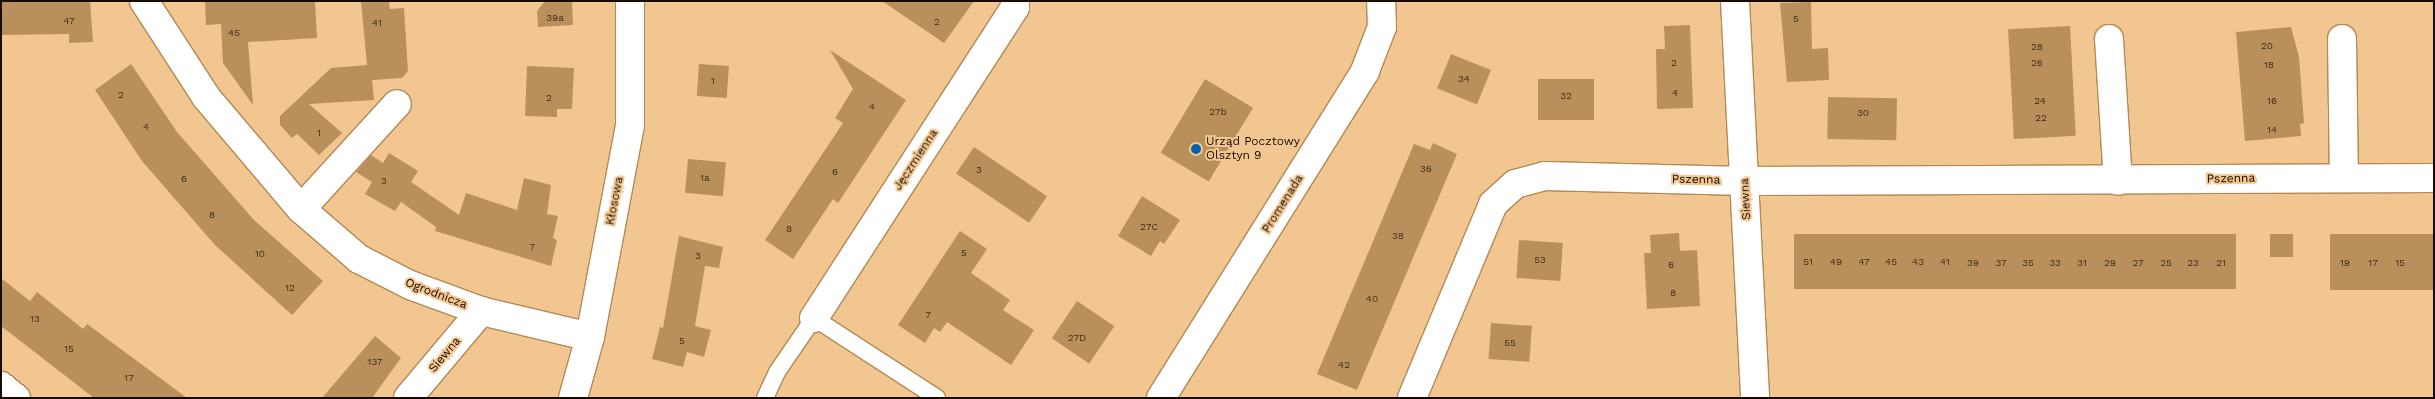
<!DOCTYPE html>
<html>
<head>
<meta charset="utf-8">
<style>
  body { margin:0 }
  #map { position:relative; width:2435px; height:399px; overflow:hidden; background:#f2c690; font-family:"Work Sans",sans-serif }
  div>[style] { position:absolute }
  .building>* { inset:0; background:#b9905b; transform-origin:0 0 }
  .roads { filter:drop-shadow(1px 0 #b28954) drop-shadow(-1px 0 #b28954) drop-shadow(0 1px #b28954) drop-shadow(0 -1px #b28954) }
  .lane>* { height:16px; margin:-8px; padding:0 8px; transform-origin:8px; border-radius:8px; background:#fff }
  .street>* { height:28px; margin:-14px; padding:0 14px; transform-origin:14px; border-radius:14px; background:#fff }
  .dots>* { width:14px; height:14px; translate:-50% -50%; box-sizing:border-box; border:2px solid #f2c690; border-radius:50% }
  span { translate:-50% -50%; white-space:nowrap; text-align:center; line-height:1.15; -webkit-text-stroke:4px #f2c690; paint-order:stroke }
  .number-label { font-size:10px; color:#412c17 }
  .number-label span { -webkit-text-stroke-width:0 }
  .poi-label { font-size:12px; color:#190a00 }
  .left { translate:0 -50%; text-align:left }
  .street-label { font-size:12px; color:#190a00 }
  .frame { position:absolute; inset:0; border:2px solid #190a00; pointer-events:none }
</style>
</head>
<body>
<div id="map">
  <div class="building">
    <div style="clip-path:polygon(1px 1px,90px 1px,93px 42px,69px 43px,69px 34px,1px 35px)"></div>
    <div style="clip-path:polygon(205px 1px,315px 1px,317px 38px,248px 42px,253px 105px,223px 63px,221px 24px,206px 25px)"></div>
    <div style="clip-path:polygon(361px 1px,389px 1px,390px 9px,404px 8px,408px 71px,402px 78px,372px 80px,374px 100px,309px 104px,342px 133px,319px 155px,297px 134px,292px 138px,280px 125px,280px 116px,331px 68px,367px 65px)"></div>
    <div style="clip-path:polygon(545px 1px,572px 1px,573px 25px,538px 27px,537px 11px)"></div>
    <div style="clip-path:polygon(882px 1px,974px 1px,944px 43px)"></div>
    <div style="clip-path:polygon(1811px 2px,1812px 49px,1828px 48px,1829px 80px,1787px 82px,1780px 3px)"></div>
    <div style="clip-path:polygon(1690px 25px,1693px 108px,1657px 109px,1656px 49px,1665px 49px,1664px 26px)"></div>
    <div style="left:2070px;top:26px;width:110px;height:62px;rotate:87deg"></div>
    <div style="clip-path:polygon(2291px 27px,2299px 57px,2304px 123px,2300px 124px,2301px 136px,2245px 141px,2236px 32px)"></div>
    <div style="clip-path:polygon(830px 50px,906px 100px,838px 203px,833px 199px,793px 259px,765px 240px,843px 123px,835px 118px,853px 89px)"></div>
    <div style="left:1451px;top:54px;width:43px;height:37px;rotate:22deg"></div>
    <div style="clip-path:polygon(131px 64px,177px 132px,254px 220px,323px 281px,292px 315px,215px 245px,142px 161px,95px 90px)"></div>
    <div style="left:699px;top:64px;width:30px;height:32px;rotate:4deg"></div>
    <div style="clip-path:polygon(527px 66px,574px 68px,572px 109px,557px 109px,557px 117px,525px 116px)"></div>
    <div style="left:1205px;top:79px;width:56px;height:86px;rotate:31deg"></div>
    <div style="left:1538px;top:79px;width:56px;height:41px"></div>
    <div style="left:1828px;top:97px;width:69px;height:42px;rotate:1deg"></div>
    <div style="clip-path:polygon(1433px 143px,1457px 154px,1357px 390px,1317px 374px,1414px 144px,1430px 150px)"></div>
    <div style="left:974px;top:147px;width:88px;height:32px;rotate:34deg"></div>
    <div style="clip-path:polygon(389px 153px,418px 171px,411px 182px,459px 215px,466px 193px,517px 210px,524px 178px,551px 185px,547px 214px,558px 216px,553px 238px,557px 240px,551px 266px,435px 231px,436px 227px,401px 202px,395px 211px,365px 194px,372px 182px,356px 172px,371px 155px,383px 163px)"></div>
    <div style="left:688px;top:159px;width:38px;height:34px;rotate:5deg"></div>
    <div style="clip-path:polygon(1142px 196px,1180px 220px,1164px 244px,1160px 241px,1151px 256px,1118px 236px)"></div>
    <div style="clip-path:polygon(960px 231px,987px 249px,971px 273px,1010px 300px,1003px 310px,1034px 330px,1011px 365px,947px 322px,940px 332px,934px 328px,925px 343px,898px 325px)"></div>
    <div style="clip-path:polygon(1679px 233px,1680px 251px,1697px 250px,1700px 306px,1647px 309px,1644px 253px,1651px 253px,1650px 235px)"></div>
    <div style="left:1794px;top:234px;width:442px;height:55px"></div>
    <div style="left:2270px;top:234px;width:23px;height:23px"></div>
    <div style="left:2434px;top:234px;width:56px;height:104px;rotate:90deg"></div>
    <div style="clip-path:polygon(679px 236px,723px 247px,719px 268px,705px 266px,695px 326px,711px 330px,704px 357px,687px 352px,683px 367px,652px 359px,660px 327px,663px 328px)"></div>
    <div style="left:1519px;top:240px;width:44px;height:38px;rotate:4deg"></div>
    <div style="clip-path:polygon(1px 278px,30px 301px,37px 292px,83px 329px,87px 324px,187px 398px,94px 398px,1px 326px)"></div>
    <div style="left:1077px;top:301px;width:45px;height:45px;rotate:34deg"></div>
    <div style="left:1491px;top:323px;width:41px;height:36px;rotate:4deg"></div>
    <div style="clip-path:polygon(375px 336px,401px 358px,372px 398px,322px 398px)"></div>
  </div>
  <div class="roads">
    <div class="lane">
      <div style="left:765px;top:398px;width:29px;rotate:-65deg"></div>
      <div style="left:777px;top:372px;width:65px;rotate:-55.6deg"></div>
      <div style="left:814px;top:318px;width:147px;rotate:33deg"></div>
    </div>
    <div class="street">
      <div style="left:144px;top:1px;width:114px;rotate:57.1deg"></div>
      <div style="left:206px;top:97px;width:147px;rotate:49.7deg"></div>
      <div style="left:301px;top:209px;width:77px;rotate:40.8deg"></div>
      <div style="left:359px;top:259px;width:57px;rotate:27deg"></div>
      <div style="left:410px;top:285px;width:76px;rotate:20.1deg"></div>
      <div style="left:481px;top:311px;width:112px;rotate:13.4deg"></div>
      <div style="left:1735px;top:1px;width:398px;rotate:87.1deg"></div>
      <div style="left:2109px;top:39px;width:142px;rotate:86.4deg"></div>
      <div style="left:2342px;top:39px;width:139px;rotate:89.2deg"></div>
      <div style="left:301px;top:209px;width:142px;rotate:-47.6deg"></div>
      <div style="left:814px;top:318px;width:370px;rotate:-57.1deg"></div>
      <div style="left:1015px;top:7px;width:6px;rotate:-90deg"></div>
      <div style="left:1px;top:386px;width:19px;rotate:39deg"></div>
      <div style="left:408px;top:398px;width:114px;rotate:-50deg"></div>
      <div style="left:573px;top:398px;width:63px;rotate:-74.4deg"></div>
      <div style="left:590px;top:337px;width:216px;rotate:-79.3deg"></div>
      <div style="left:630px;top:125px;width:124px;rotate:-90deg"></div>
      <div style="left:1161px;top:398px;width:385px;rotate:-58deg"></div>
      <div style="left:1365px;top:71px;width:47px;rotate:-68.9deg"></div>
      <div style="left:1382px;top:27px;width:26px;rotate:-92deg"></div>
      <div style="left:1412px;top:398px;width:210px;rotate:-67.3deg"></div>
      <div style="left:1493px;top:204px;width:30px;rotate:-42deg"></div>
      <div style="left:1515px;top:184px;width:30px;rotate:-15deg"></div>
      <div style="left:1544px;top:176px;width:201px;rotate:1.4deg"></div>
      <div style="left:1745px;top:181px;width:689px;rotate:-0.25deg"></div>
    </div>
  </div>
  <div class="dots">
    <div style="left:1196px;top:149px;background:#045fac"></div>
  </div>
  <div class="number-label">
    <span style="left:555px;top:18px">39a</span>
    <span style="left:1796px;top:19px">5</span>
    <span style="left:69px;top:21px">47</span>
    <span style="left:937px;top:22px">2</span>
    <span style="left:377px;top:23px">41</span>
    <span style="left:234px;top:33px">45</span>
    <span style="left:2267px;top:46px">20</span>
    <span style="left:2037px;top:47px">28</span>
    <span style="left:1674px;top:63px">2</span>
    <span style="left:2037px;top:63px">26</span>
    <span style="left:2269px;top:65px">18</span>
    <span style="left:1464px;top:79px">34</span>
    <span style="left:713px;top:81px">1</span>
    <span style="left:1675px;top:93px">4</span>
    <span style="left:121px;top:95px">2</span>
    <span style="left:1566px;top:96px">32</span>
    <span style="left:549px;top:98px">2</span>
    <span style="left:2040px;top:101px">24</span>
    <span style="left:2272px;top:101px">16</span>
    <span style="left:872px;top:107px">4</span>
    <span style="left:1218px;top:112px">27b</span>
    <span style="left:1863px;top:113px">30</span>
    <span style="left:2041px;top:118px">22</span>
    <span style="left:146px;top:127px">4</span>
    <span style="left:2272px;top:130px">14</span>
    <span style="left:319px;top:133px">1</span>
    <span style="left:1426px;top:169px">36</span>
    <span style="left:979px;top:170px">3</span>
    <span style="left:835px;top:172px">6</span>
    <span style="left:705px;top:178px">1a</span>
    <span style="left:184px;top:179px">6</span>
    <span style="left:384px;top:181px">3</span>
    <span style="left:212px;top:215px">8</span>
    <span style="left:1149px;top:227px">27C</span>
    <span style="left:789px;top:229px">8</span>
    <span style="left:1398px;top:236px">38</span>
    <span style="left:532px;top:247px">7</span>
    <span style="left:964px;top:253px">5</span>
    <span style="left:260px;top:254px">10</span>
    <span style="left:698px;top:256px">3</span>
    <span style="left:1540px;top:260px">53</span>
    <span style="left:1808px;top:262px">51</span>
    <span style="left:1836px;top:262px">49</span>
    <span style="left:1864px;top:262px">47</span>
    <span style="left:1891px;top:262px">45</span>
    <span style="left:1918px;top:262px">43</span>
    <span style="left:1945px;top:262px">41</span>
    <span style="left:1973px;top:263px">39</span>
    <span style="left:2001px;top:263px">37</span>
    <span style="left:2028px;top:263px">35</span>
    <span style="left:2055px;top:263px">33</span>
    <span style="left:2082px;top:263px">31</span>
    <span style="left:2110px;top:263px">29</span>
    <span style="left:2138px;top:263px">27</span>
    <span style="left:2166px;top:263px">25</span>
    <span style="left:2193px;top:263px">23</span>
    <span style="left:2221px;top:263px">21</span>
    <span style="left:2345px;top:263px">19</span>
    <span style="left:2373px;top:263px">17</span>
    <span style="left:2400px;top:263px">15</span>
    <span style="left:1671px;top:265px">6</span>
    <span style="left:290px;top:288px">12</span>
    <span style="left:1673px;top:293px">8</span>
    <span style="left:1372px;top:299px">40</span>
    <span style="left:928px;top:315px">7</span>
    <span style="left:35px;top:319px">13</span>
    <span style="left:1077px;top:338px">27D</span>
    <span style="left:682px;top:341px">5</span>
    <span style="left:1510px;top:343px">55</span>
    <span style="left:69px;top:349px">15</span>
    <span style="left:375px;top:362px">137</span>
    <span style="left:1344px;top:365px">42</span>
    <span style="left:129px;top:378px">17</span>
  </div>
  <div class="poi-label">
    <span class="left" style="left:1206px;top:149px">Urząd Pocztowy<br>Olsztyn 9</span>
  </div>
  <div class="street-label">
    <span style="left:916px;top:160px;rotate:-57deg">Jęczmienna</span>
    <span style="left:2231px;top:179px;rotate:-1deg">Pszenna</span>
    <span style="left:1696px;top:180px;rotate:1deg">Pszenna</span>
    <span style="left:1746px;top:199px;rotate:-93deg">Siewna</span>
    <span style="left:615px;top:201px;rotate:-79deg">Kłosowa</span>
    <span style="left:1283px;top:204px;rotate:-58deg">Promenada</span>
    <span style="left:436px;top:294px;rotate:21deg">Ogrodnicza</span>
    <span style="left:445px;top:355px;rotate:-50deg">Siewna</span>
  </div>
  <div class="frame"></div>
</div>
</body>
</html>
